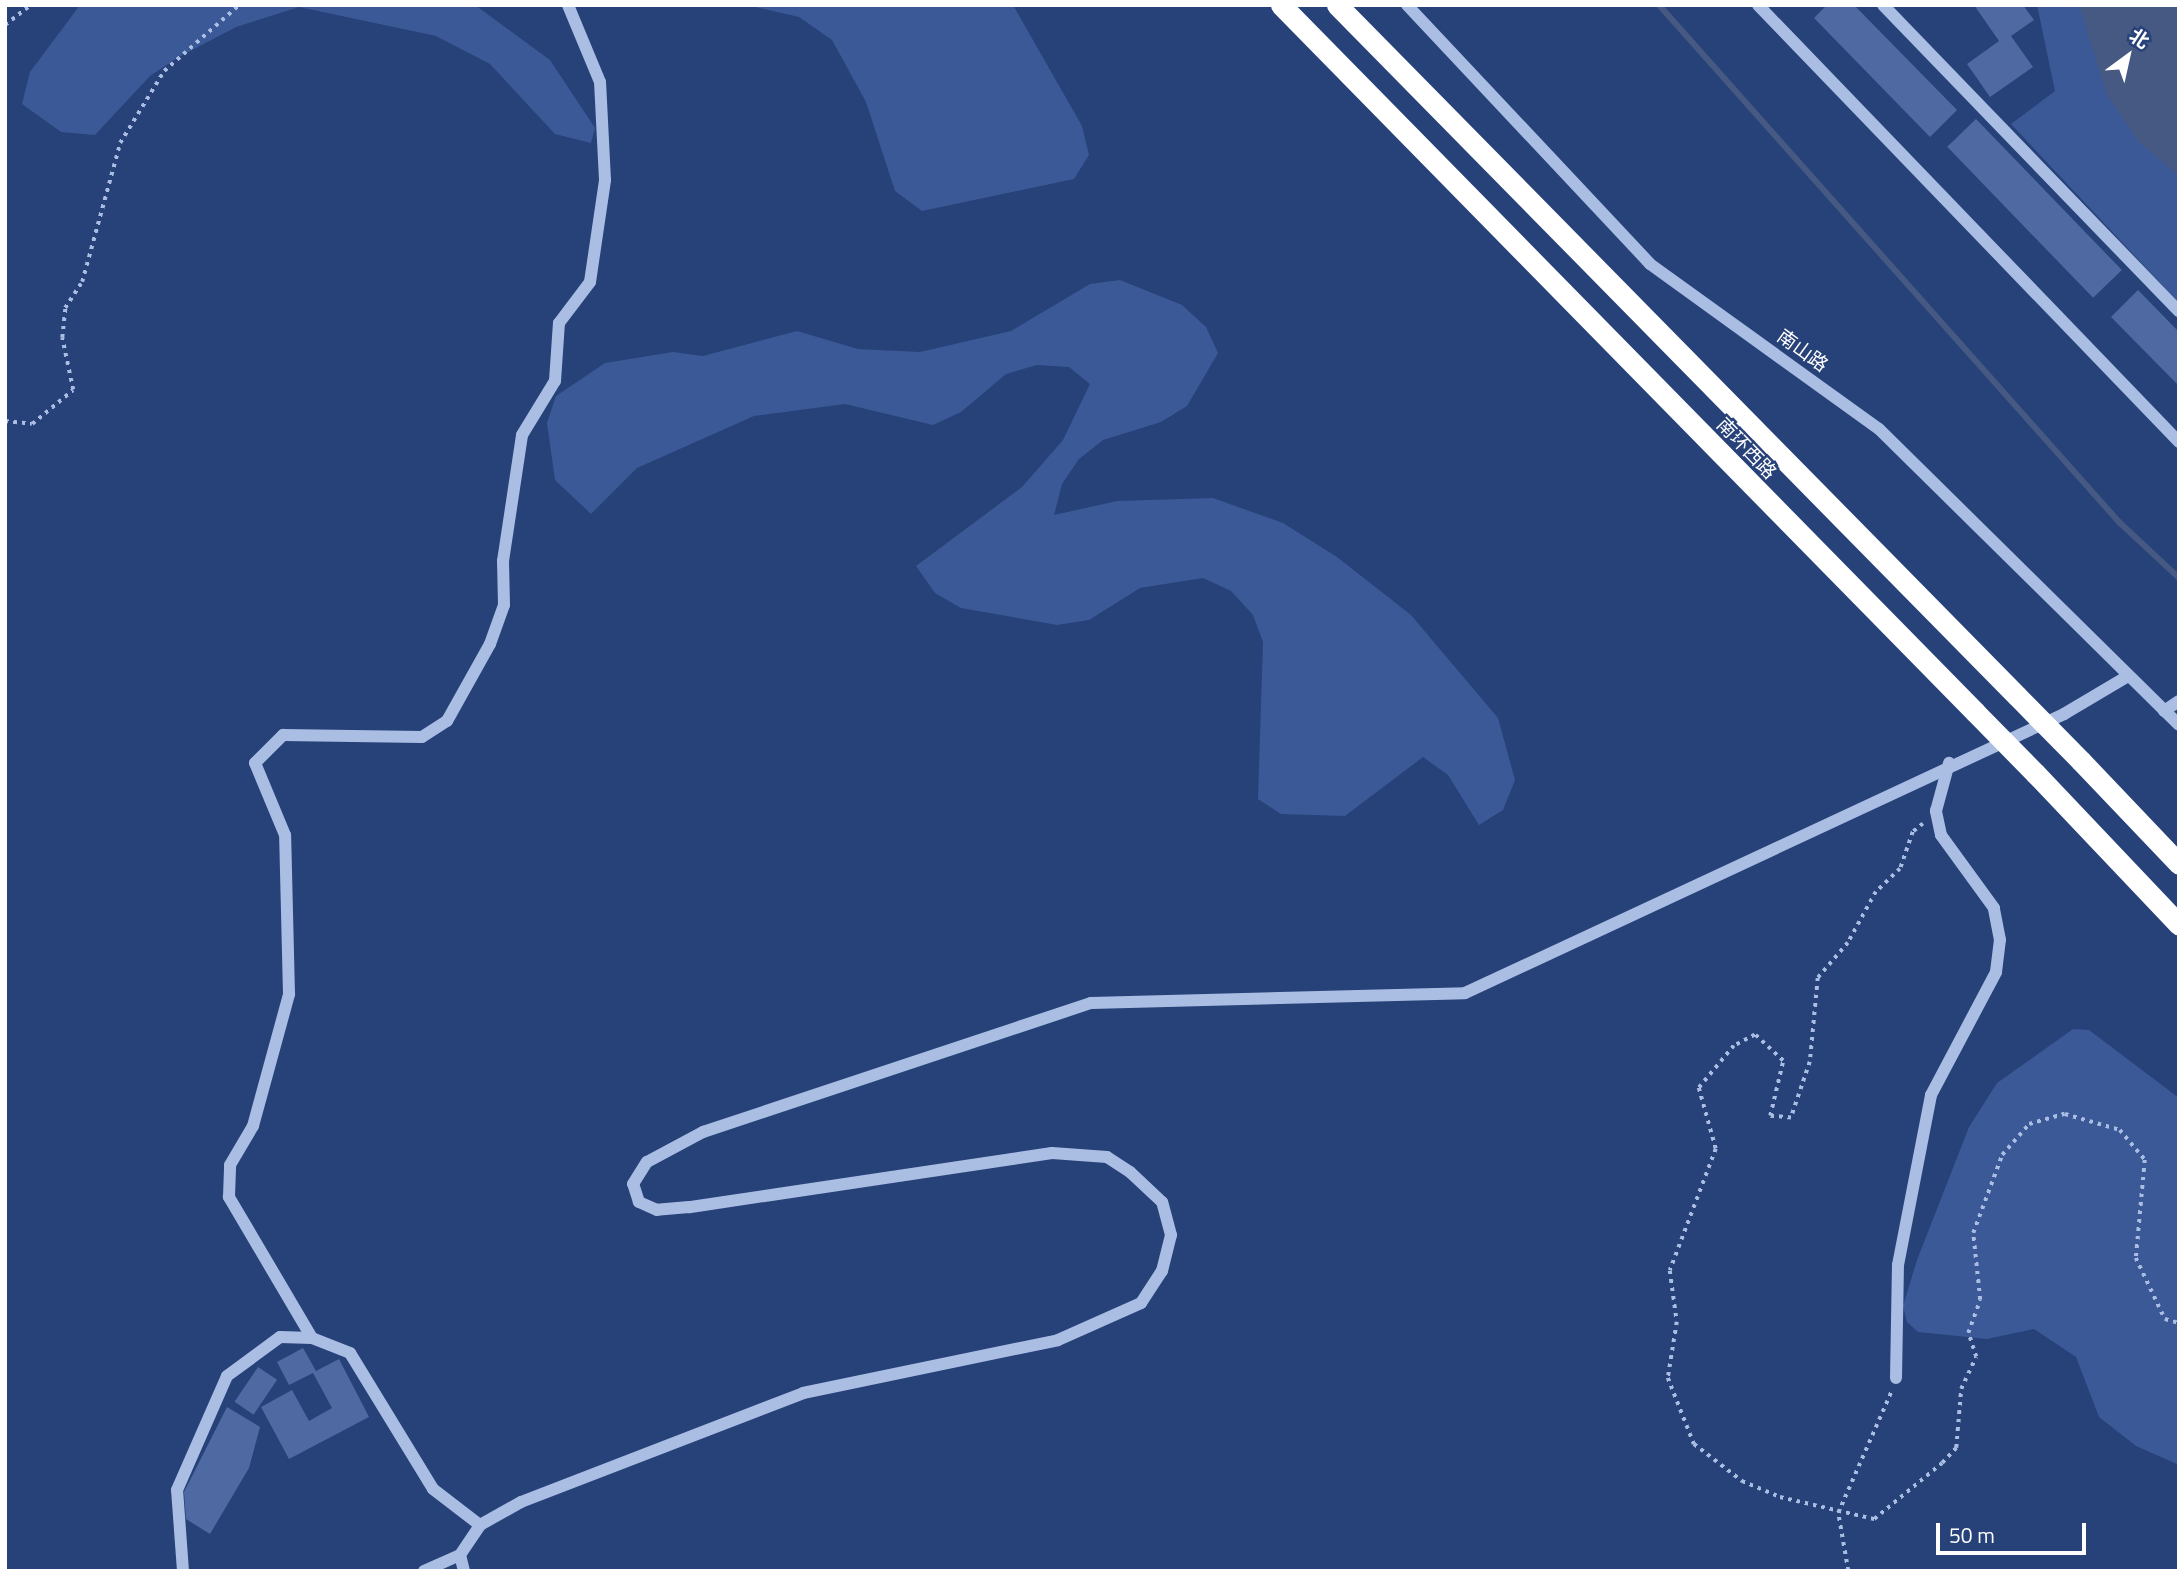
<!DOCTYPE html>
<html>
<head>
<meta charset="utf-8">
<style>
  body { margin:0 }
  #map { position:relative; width:2184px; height:1576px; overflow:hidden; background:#274179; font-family:"Titillium Web","Noto Sans SC",sans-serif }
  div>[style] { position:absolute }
  .green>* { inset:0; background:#3b5997 }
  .water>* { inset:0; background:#465983 }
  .stream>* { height:6px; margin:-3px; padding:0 3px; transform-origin:3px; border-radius:3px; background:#465983 }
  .building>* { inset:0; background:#4f6aa3; transform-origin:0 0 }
  .path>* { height:3.5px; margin-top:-1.75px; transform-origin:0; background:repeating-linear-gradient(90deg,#aabde3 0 3.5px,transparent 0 8.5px) }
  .minor>* { height:12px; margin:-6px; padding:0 6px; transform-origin:6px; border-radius:6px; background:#aabde3 }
  .highway>* { height:21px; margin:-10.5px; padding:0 10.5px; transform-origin:10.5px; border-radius:10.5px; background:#fff }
  .highway-bridge>* { height:21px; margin:-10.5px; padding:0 10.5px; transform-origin:10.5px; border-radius:10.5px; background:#fff }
  span { translate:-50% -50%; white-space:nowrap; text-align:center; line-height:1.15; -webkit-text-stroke:5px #274179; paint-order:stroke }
  .street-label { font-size:19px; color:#fff }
  .frame { position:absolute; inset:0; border:7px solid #fff; pointer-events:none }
  .north { position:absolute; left:2093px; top:21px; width:70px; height:70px; -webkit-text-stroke:5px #274179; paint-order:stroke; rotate:33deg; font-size:19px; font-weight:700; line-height:28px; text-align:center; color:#fff }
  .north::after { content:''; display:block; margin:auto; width:24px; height:32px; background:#fff; clip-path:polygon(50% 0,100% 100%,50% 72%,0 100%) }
  .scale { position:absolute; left:1936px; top:1523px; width:150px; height:32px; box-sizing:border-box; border:4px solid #fff; border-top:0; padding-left:9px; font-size:21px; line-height:24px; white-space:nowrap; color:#fff; -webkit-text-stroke:5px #274179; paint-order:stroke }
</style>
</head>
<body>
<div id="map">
  <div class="green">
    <div style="clip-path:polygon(80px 5px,475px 5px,550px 60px,595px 128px,591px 143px,555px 134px,490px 64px,436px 36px,299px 7px,236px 27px,177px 58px,150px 76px,95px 135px,61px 132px,22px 104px,30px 72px)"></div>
    <div style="clip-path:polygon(747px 5px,1013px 5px,1082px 126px,1089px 155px,1074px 179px,922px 211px,895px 191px,866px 102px,832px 40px,799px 17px)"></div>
    <div style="clip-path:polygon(2037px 5px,2179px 5px,2179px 303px,2011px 124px,2055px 91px)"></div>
    <div style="clip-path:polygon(1120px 280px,1182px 305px,1206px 327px,1218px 353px,1187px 406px,1161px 422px,1103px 440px,1079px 459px,1062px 484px,1054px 515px,1117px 501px,1213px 498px,1283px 523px,1337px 557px,1411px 615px,1498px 718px,1515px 780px,1503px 810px,1479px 825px,1448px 775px,1423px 757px,1345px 816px,1281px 814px,1258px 799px,1263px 642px,1253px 615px,1231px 591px,1203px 578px,1140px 588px,1089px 620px,1057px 625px,961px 608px,935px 593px,916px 566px,1022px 487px,1063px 440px,1090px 384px,1069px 367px,1037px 365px,1006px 374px,961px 412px,933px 425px,845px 404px,754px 416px,637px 468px,591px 514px,555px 480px,547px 423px,556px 396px,605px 363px,673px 352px,703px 356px,797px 331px,858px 349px,920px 352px,1011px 331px,1090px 284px)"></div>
    <div style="clip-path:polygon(2073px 1029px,2089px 1030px,2179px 1098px,2179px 1465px,2136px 1446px,2099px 1417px,2076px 1357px,2034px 1329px,1987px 1339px,1918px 1332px,1907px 1322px,1903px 1306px,1917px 1260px,1969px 1127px,1997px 1083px)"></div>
  </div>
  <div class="water">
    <div style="clip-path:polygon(2079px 5px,2179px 5px,2179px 176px,2140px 143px,2107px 95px)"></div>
  </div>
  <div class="stream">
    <div style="left:1659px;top:5px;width:692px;rotate:48.34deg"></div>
    <div style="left:2119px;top:522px;width:82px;rotate:43deg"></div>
  </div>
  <div class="building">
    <div style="clip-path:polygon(1827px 5px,1854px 5px,1957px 110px,1930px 137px,1814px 18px)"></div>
    <div style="clip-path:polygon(1974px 5px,2023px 5px,2034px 20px,2011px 36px,2033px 67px,1990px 97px,1967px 64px,1999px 41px)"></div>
    <div style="left:1976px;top:119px;width:210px;height:40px;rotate:46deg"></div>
    <div style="clip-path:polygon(2138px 290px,2179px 332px,2179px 386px,2111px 317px)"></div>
    <div style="clip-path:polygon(303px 1348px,316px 1371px,339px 1359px,369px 1417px,289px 1459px,261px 1407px,292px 1390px,309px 1421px,332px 1408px,313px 1373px,289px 1385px,277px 1362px)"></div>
    <div style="left:258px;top:1367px;width:23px;height:42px;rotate:34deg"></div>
    <div style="clip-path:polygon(227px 1407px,260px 1427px,249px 1468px,210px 1534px,186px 1519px,184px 1492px)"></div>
  </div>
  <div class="path">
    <div style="left:333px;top:5px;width:8px"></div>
    <div style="left:5px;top:25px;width:33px;rotate:-38deg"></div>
    <div style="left:5px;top:421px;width:27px;rotate:6deg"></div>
    <div style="left:32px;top:424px;width:53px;rotate:-39.7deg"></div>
    <div style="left:73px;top:390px;width:53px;rotate:-101.9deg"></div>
    <div style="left:62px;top:338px;width:30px;rotate:-84deg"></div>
    <div style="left:65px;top:308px;width:31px;rotate:-57deg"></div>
    <div style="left:82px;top:282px;width:144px;rotate:-74.7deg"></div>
    <div style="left:120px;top:143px;width:84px;rotate:-58.6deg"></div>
    <div style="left:164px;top:71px;width:100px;rotate:-41.3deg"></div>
    <div style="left:1923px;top:824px;width:13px;rotate:141deg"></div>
    <div style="left:1913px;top:832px;width:39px;rotate:109deg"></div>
    <div style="left:1900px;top:869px;width:33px;rotate:136deg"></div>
    <div style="left:1876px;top:892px;width:58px;rotate:118.8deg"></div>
    <div style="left:1848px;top:943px;width:46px;rotate:130.6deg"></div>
    <div style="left:1818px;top:978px;width:84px;rotate:95.4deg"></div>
    <div style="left:1810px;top:1062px;width:59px;rotate:108.7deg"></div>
    <div style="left:1791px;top:1118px;width:21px;rotate:-175deg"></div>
    <div style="left:1770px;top:1116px;width:57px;rotate:-76.7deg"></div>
    <div style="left:1783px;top:1061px;width:38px;rotate:-137deg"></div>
    <div style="left:1755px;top:1035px;width:24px;rotate:152deg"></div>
    <div style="left:1734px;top:1046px;width:55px;rotate:129.8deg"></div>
    <div style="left:1699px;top:1088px;width:63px;rotate:74.4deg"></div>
    <div style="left:1716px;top:1149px;width:130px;rotate:110.7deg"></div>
    <div style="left:1670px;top:1271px;width:51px;rotate:82.2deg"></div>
    <div style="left:1677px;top:1322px;width:57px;rotate:99.1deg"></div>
    <div style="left:1668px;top:1378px;width:71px;rotate:68.5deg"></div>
    <div style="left:1694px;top:1444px;width:61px;rotate:37.6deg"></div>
    <div style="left:1742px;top:1481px;width:41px;rotate:22.8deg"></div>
    <div style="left:1780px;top:1497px;width:97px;rotate:13.2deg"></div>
    <div style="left:1874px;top:1519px;width:88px;rotate:-39.5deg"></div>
    <div style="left:1942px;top:1463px;width:21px;rotate:-47deg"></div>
    <div style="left:1956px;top:1448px;width:59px;rotate:-85.2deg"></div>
    <div style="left:1961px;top:1389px;width:35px;rotate:-65deg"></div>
    <div style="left:1976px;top:1357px;width:25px;rotate:-108deg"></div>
    <div style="left:1968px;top:1333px;width:35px;rotate:-70deg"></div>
    <div style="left:1980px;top:1300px;width:67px;rotate:-96deg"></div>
    <div style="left:1973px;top:1233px;width:83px;rotate:-69.6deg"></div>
    <div style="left:2002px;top:1155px;width:41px;rotate:-48.9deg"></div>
    <div style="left:2029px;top:1124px;width:37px;rotate:-16deg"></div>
    <div style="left:2065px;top:1114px;width:57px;rotate:16.2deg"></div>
    <div style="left:2120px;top:1130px;width:39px;rotate:50deg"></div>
    <div style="left:2145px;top:1160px;width:98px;rotate:95.2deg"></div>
    <div style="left:2136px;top:1258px;width:68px;rotate:64.6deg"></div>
    <div style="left:2165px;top:1319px;width:15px;rotate:16deg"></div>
    <div style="left:1848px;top:1571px;width:59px;rotate:-99.8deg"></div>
    <div style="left:1838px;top:1513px;width:132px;rotate:-66.3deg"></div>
  </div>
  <div class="minor">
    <div style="left:1407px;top:5px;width:355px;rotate:46.8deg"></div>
    <div style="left:1650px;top:264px;width:282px;rotate:35.8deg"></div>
    <div style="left:1879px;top:429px;width:421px;rotate:44.6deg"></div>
    <div style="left:1758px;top:5px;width:607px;rotate:46.07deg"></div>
    <div style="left:1883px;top:5px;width:426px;rotate:46deg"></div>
    <div style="left:2164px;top:711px;width:18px;rotate:-34deg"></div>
    <div style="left:312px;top:1338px;width:164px;rotate:-120.5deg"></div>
    <div style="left:229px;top:1197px;width:32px;rotate:-88deg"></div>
    <div style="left:230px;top:1165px;width:45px;rotate:-59.5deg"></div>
    <div style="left:253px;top:1126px;width:137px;rotate:-74.7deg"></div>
    <div style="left:289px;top:994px;width:159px;rotate:-91.4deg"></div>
    <div style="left:285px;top:835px;width:78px;rotate:-112.6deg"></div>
    <div style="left:255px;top:763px;width:40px;rotate:-45deg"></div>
    <div style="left:283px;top:735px;width:139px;rotate:0.8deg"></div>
    <div style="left:422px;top:737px;width:30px;rotate:-33deg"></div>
    <div style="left:447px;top:721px;width:88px;rotate:-60.8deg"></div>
    <div style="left:490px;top:644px;width:41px;rotate:-70.3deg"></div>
    <div style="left:504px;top:605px;width:44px;rotate:-91.3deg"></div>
    <div style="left:503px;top:561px;width:127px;rotate:-81.4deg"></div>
    <div style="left:522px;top:435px;width:63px;rotate:-58.6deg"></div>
    <div style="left:555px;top:381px;width:58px;rotate:-86.1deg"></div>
    <div style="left:559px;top:323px;width:51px;rotate:-52.9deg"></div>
    <div style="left:590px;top:282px;width:103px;rotate:-81.6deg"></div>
    <div style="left:605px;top:180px;width:98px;rotate:-92.9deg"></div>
    <div style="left:600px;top:82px;width:83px;rotate:-112.6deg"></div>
    <div style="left:1896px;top:1378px;width:113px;rotate:-89deg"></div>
    <div style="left:1898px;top:1265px;width:173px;rotate:-79deg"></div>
    <div style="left:1931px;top:1095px;width:139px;rotate:-62.1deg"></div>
    <div style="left:1996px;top:972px;width:32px;rotate:-83deg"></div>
    <div style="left:2000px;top:940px;width:33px;rotate:-101deg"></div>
    <div style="left:1994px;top:908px;width:90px;rotate:-126deg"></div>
    <div style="left:1941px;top:835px;width:25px;rotate:-102deg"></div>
    <div style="left:1936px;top:811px;width:50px;rotate:-74.8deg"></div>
    <div style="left:183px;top:1571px;width:81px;rotate:-94.2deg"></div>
    <div style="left:177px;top:1490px;width:124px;rotate:-66.3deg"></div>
    <div style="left:227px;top:1376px;width:66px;rotate:-36.3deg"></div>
    <div style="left:280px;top:1337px;width:32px;rotate:2deg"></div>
    <div style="left:312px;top:1338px;width:41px;rotate:21.5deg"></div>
    <div style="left:350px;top:1353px;width:159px;rotate:58.6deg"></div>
    <div style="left:433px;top:1489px;width:59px;rotate:37.5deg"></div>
    <div style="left:480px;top:1525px;width:47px;rotate:-29.3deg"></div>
    <div style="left:521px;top:1502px;width:302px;rotate:-21.1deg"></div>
    <div style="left:803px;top:1393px;width:260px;rotate:-11.7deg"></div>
    <div style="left:1058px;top:1340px;width:91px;rotate:-24deg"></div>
    <div style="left:1141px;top:1303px;width:38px;rotate:-57deg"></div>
    <div style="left:1162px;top:1271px;width:37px;rotate:-76deg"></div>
    <div style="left:1171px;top:1235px;width:34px;rotate:-105deg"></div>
    <div style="left:1162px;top:1202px;width:44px;rotate:-136.8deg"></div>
    <div style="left:1130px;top:1172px;width:27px;rotate:-147deg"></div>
    <div style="left:1107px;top:1157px;width:55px;rotate:-175.8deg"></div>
    <div style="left:1052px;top:1153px;width:367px;rotate:171.5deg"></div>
    <div style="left:689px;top:1207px;width:32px;rotate:175deg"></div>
    <div style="left:657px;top:1210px;width:20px;rotate:-156deg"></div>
    <div style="left:639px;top:1202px;width:19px;rotate:-108deg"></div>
    <div style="left:633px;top:1184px;width:26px;rotate:-58deg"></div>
    <div style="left:647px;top:1162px;width:64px;rotate:-28.2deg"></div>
    <div style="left:703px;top:1132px;width:409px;rotate:-18.4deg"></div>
    <div style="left:1091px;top:1003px;width:374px;rotate:-1.5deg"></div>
    <div style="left:1465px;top:993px;width:661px;rotate:-24.97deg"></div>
    <div style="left:2064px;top:714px;width:74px;rotate:-30.7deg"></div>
    <div style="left:424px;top:1571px;width:39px;rotate:-24deg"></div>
    <div style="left:464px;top:1571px;width:16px;rotate:-104deg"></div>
    <div style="left:460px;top:1555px;width:36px;rotate:-56deg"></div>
  </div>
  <div class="highway">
    <div style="left:1281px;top:5px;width:991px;rotate:45.53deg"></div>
    <div style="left:1337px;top:5px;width:969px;rotate:45.46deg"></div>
    <div style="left:2081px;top:761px;width:142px;rotate:46.4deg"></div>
    <div style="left:2035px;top:773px;width:209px;rotate:46.5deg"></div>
  </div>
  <div class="highway-bridge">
    <div style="left:2017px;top:696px;width:91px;rotate:45.4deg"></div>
    <div style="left:1975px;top:712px;width:86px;rotate:45.5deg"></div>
  </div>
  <div class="street-label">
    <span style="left:1803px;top:350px;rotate:36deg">南山路</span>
    <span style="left:1747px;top:448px;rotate:46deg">南环西路</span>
  </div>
  <div class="frame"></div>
  <div class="north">北</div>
  <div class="scale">50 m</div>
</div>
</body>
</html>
